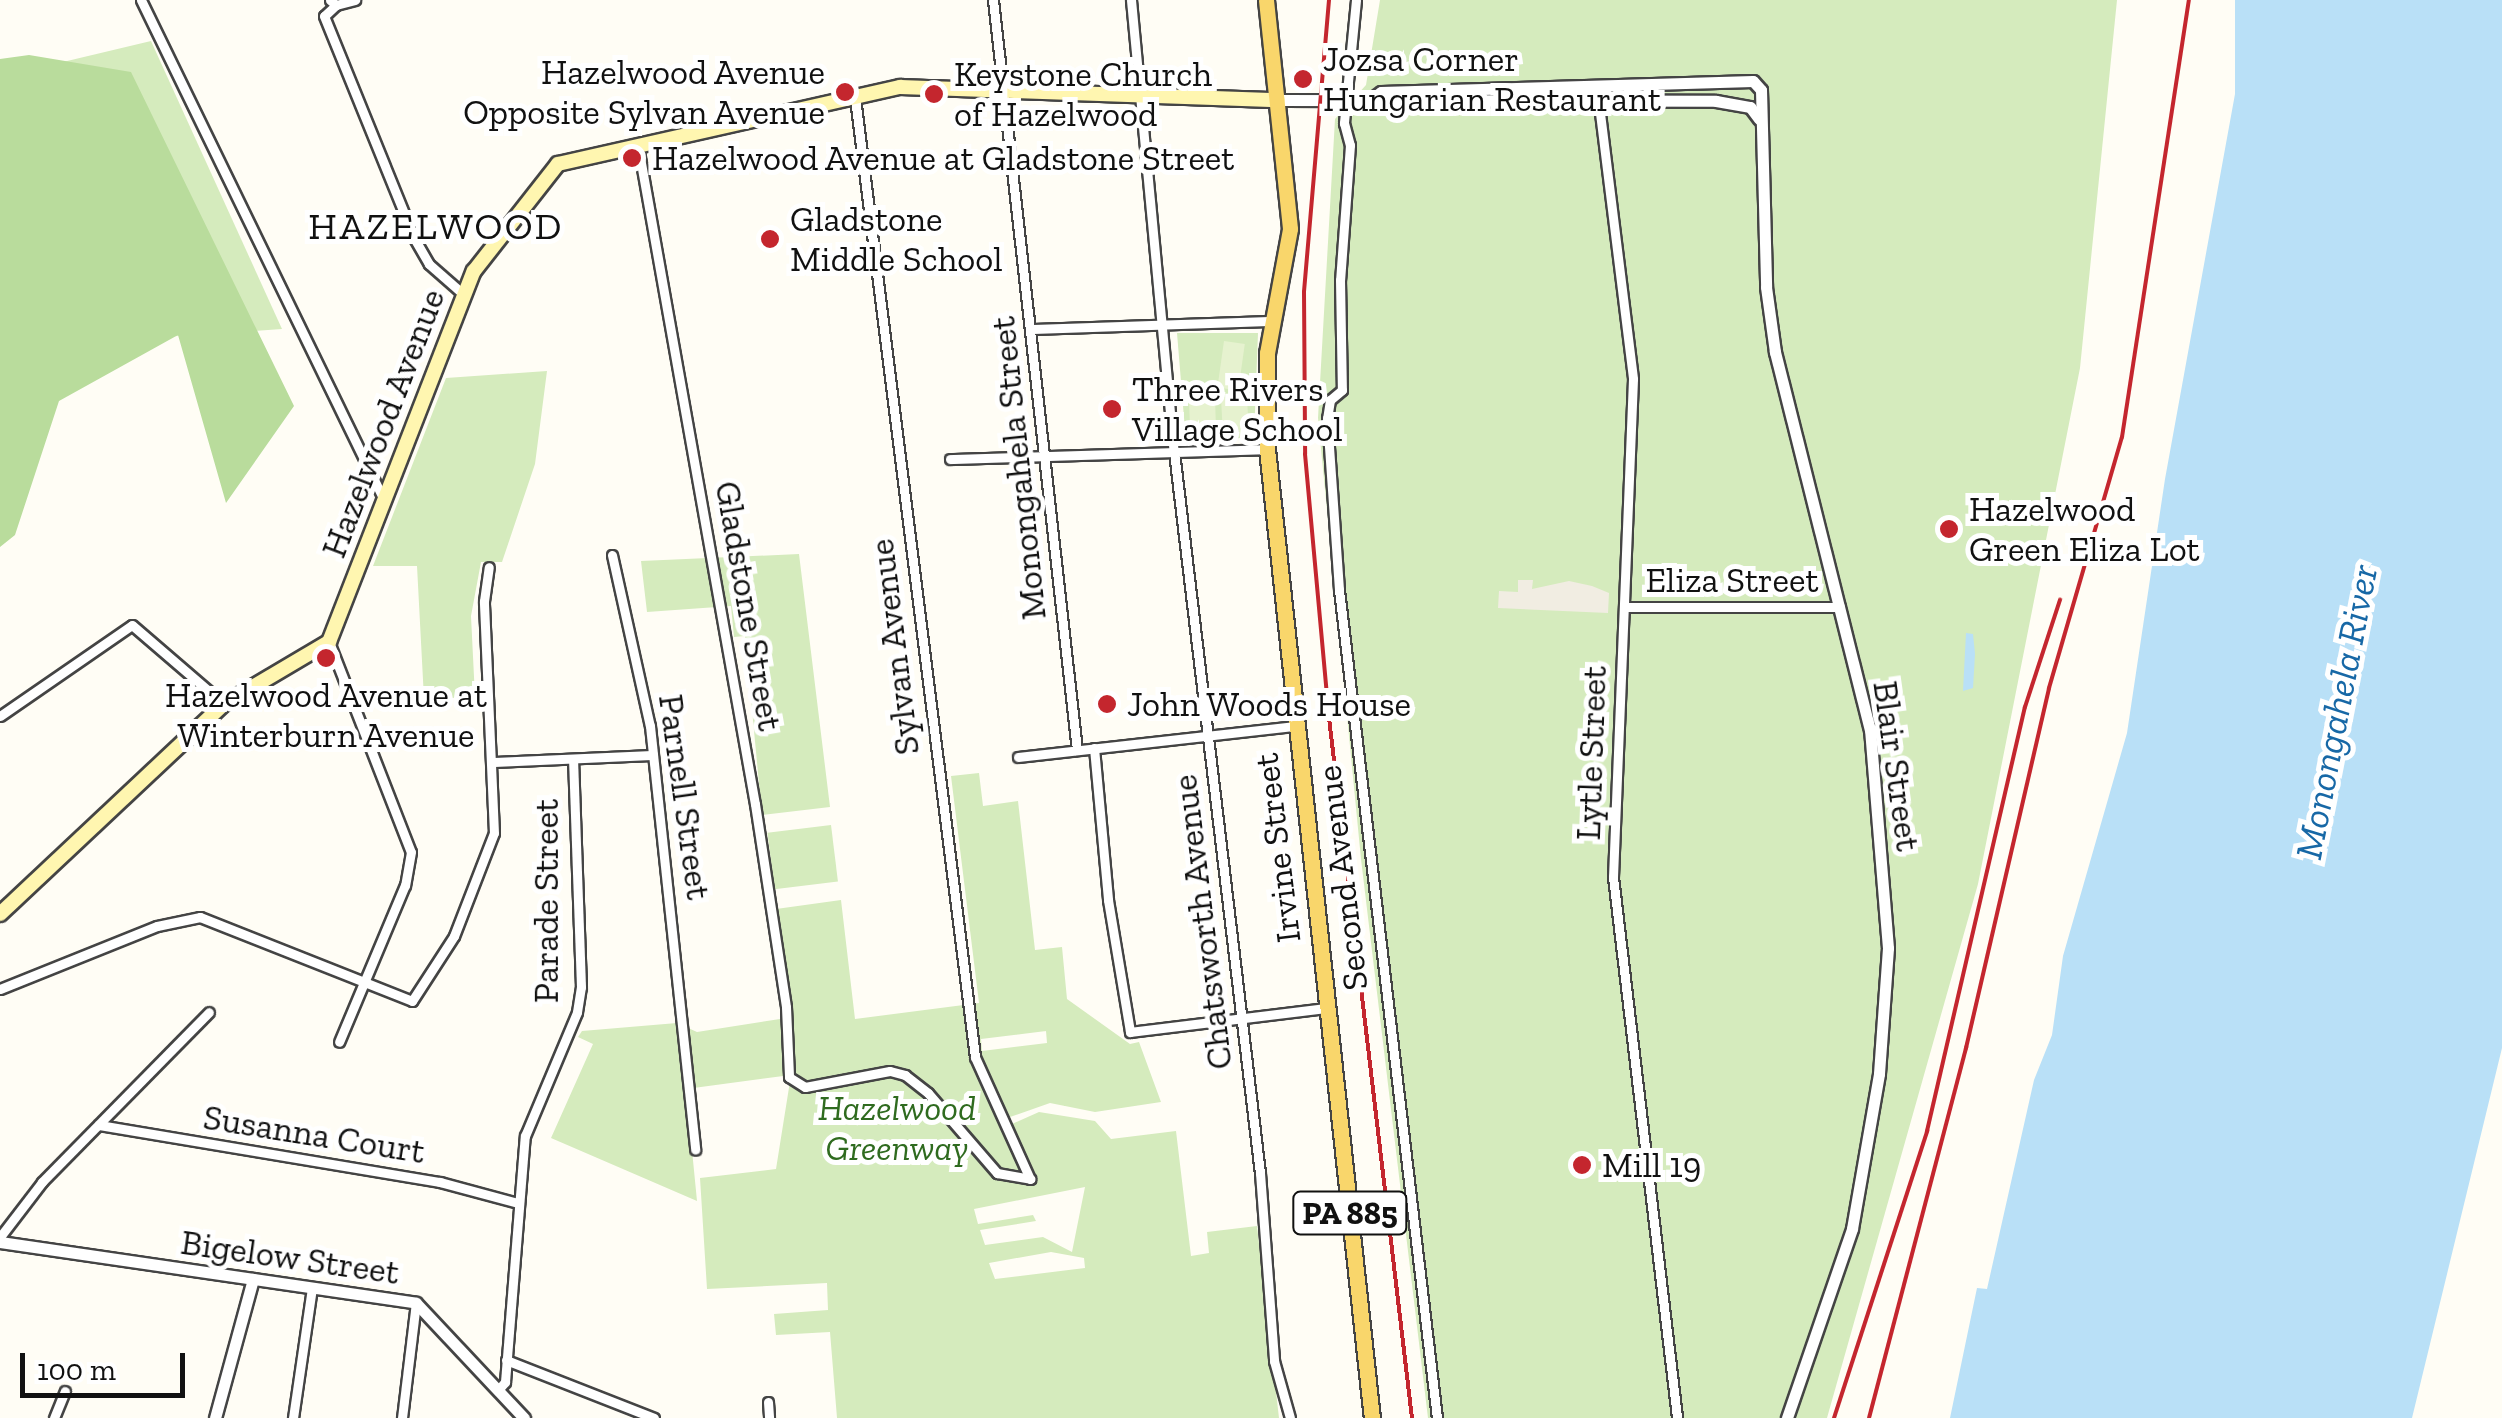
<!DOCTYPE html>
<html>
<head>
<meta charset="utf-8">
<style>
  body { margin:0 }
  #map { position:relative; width:2502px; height:1418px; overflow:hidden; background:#fffdf5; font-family:"Zilla Slab",serif }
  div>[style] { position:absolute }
  .green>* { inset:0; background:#d5ebbd; transform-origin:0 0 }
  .forest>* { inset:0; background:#b9dc9c }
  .pitch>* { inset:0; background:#e6f2cf; transform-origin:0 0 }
  .plaza>* { inset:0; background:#f1ede2 }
  .water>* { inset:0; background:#b9e0f7 }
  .roads { filter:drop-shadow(2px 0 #444) drop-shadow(-2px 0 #444) drop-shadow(0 2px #444) drop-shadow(0 -2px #444) }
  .minor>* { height:9px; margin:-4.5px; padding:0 4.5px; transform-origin:4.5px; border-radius:4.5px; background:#fff }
  .tertiary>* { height:11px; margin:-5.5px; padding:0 5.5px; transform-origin:5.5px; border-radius:5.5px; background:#fff }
  .secondary>* { height:14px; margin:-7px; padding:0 7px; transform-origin:7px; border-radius:7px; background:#fff6b0 }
  .primary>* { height:15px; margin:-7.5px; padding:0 7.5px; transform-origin:7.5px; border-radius:7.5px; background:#f9d66b }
  .rail>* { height:4px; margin:-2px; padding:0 2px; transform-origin:2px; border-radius:2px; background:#c4262e }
  .dots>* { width:28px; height:28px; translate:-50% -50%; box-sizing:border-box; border:5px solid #fff; border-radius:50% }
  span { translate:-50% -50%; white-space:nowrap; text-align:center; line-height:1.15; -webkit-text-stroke:10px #fff; paint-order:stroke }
  .shield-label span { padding:2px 8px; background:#fff; border:2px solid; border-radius:8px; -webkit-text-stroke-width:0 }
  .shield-label { font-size:32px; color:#111; font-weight:700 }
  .poi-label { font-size:35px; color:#111 }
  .left { translate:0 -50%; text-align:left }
  .right { translate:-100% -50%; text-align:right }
  .street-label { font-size:35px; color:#111 }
  .park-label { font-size:35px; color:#2f6b1f; font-style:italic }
  .neighbourhood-label { font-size:38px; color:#111; letter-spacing:2.5px }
  .water-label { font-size:38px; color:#1768a6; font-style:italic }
  .scale { position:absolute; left:20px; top:1353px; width:165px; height:45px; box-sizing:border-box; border:5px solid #111; border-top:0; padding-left:12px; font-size:30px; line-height:35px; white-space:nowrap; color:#111; -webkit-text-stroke:8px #fff; paint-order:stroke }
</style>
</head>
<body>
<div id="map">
  <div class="green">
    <div style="clip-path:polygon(1380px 0,2117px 0,2080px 368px,1978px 884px,1827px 1418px,1428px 1418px,1361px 859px,1318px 418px,1335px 119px,1366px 85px)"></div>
    <div style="clip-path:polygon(151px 41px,282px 329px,0 348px,0 77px)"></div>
    <div style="clip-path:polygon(1177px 333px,1258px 333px,1254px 437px,1186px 442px)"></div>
    <div style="clip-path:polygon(547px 371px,535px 464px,502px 562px,481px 562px,471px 616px,475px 697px,424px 699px,417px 566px,373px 566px,446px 378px)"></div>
    <div style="clip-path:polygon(799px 554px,830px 807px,762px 815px,745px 636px,734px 637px,731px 606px,647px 612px,641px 561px)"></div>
    <div style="clip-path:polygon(evenodd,979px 773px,983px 806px,1018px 801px,1035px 950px,1062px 947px,1067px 999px,1130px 1044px,1139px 1042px,1161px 1102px,1095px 1112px,1050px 1103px,1010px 1117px,1012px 1124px,1039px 1112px,1095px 1121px,1111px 1139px,1176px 1131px,1191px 1256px,1209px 1253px,1207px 1232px,1257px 1226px,1279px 1418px,837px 1418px,830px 1332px,776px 1335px,774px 1314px,828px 1310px,827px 1283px,707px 1289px,700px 1178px,776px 1169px,791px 1075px,686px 1089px,697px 1201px,551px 1138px,593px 1044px,578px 1037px,582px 1031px,677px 1023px,697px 1032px,793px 1017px,776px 909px,841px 900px,855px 1019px,979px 1003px,951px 776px,979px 773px,1046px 1031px,1047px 1043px,982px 1051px,981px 1039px,1046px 1031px,979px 773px,1085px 1187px,1072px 1252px,1043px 1237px,985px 1245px,980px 1230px,1036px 1221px,1033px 1215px,978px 1224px,974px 1209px,1085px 1187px,979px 773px,1051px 1252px,1084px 1258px,1085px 1268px,995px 1279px,989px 1263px,1051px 1252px)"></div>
    <div style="left:831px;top:825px;width:57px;height:64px;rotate:83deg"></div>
  </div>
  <div class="forest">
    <div style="clip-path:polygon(29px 55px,131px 72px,294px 406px,226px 503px,178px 335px,59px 401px,15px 535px,0 547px,0 59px)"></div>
  </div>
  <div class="pitch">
    <div style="left:1224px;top:341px;width:21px;height:47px;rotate:8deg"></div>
    <div style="left:1247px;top:397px;width:39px;height:26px;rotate:87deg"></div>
    <div style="left:1215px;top:399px;width:38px;height:26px;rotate:88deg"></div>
  </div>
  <div class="plaza">
    <div style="clip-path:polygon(1518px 580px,1533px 580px,1532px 589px,1569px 581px,1592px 586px,1609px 593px,1608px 613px,1498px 608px,1499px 591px,1518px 592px)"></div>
  </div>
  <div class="water">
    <div style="clip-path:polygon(2235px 0,2502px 0,2502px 1048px,2412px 1418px,1950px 1418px,1977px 1288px,1987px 1289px,2034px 1080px,2052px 1035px,2063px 956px,2127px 733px,2165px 479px,2235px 94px)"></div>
    <div style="clip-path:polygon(1966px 633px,1973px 634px,1975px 654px,1973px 688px,1963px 691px)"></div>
  </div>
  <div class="roads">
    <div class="minor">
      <div style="left:141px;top:0;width:558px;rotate:64.08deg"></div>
      <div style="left:330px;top:0;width:8px;rotate:40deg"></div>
      <div style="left:336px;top:5px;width:20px;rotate:-15deg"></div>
      <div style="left:993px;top:0;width:755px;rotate:83.61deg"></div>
      <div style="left:1131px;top:0;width:454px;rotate:84.6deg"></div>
      <div style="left:1174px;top:452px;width:726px;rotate:83.2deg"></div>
      <div style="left:1260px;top:1173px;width:189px;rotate:85.7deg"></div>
      <div style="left:1274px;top:1361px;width:59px;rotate:74.3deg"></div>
      <div style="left:1356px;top:0;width:124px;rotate:95.6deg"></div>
      <div style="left:1344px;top:123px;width:23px;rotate:75deg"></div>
      <div style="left:1350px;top:145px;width:135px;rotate:94.2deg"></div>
      <div style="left:1340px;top:280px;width:110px;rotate:89deg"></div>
      <div style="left:1342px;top:390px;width:16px;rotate:140deg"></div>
      <div style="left:1330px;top:400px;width:18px;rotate:99deg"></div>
      <div style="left:1327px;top:418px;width:172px;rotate:86deg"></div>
      <div style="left:1339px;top:590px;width:834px;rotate:83.25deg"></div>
      <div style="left:336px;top:5px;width:16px;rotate:137deg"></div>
      <div style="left:324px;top:16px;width:240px;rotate:67.9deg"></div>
      <div style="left:414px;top:238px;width:30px;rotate:60deg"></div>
      <div style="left:429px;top:264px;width:45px;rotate:41.4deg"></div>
      <div style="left:1597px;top:89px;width:292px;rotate:82.9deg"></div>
      <div style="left:1633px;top:379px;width:498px;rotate:92.3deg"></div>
      <div style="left:1613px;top:877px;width:544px;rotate:83.24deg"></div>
      <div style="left:638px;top:146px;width:668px;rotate:79.92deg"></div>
      <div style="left:755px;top:804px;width:205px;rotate:81.3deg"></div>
      <div style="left:786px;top:1007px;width:70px;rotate:87.5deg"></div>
      <div style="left:789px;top:1077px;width:19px;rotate:32deg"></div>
      <div style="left:805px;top:1087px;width:86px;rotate:-10.7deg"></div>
      <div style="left:890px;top:1071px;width:16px;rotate:15deg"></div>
      <div style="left:905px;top:1075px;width:29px;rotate:38deg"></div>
      <div style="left:928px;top:1093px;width:106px;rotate:49.2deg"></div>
      <div style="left:997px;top:1173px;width:34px;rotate:10deg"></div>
      <div style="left:1030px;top:1179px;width:134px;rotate:-114.3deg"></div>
      <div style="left:975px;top:1057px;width:966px;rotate:-97.13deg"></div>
      <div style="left:1030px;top:329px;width:242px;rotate:-1.9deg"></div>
      <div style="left:950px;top:459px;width:317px;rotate:-1.8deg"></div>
      <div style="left:612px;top:555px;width:175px;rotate:77.5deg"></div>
      <div style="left:650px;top:726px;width:426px;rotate:83.9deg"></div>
      <div style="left:1625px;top:607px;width:215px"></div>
      <div style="left:329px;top:642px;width:225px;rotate:68.7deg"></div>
      <div style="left:411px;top:852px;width:34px;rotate:100deg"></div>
      <div style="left:405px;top:885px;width:170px;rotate:112.8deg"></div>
      <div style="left:0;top:716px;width:160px;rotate:-34.6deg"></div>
      <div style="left:132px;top:625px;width:121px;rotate:40.7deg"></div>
      <div style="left:1094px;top:748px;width:153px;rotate:84.7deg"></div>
      <div style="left:1108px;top:900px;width:134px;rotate:80.5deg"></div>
      <div style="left:1130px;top:1032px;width:197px;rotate:-7deg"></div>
      <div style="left:1018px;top:757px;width:277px;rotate:-6.4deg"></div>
      <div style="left:493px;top:762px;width:160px;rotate:-2.5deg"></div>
      <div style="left:0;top:989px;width:169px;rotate:-21.9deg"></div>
      <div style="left:157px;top:926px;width:44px;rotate:-11.8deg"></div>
      <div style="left:200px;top:917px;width:228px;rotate:21.6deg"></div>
      <div style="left:412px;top:1001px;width:77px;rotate:-57.1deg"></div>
      <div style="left:454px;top:936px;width:110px;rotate:-68.8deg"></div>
      <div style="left:494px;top:833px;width:232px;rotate:-92.5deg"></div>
      <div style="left:484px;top:601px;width:34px;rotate:-82deg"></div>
      <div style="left:99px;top:1125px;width:346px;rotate:9.5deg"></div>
      <div style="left:440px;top:1182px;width:81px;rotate:15.1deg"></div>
      <div style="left:0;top:1237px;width:69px;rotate:-52.6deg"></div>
      <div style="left:42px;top:1182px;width:238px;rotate:-45.5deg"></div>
      <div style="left:506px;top:1360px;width:159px;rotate:21.4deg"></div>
      <div style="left:498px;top:1390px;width:11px;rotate:-49deg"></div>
      <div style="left:505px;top:1382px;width:247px;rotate:-85.4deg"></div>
      <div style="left:525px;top:1136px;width:134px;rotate:-67.2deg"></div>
      <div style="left:577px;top:1012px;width:25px;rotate:-81deg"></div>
      <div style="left:581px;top:987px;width:227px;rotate:-92deg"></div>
      <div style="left:768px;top:1402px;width:16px;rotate:86deg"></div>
      <div style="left:54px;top:1418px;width:29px;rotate:-68deg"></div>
      <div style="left:293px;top:1418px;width:131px;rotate:-81.7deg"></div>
      <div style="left:402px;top:1418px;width:116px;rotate:-83.1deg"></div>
    </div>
    <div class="tertiary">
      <div style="left:1373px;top:98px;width:10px;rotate:-37deg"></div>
      <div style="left:1381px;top:92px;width:372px;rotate:-1.7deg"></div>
      <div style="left:1753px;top:81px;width:12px;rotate:48deg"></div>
      <div style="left:1761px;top:90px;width:197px;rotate:88.5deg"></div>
      <div style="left:1766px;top:287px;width:66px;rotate:82.1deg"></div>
      <div style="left:1775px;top:352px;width:389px;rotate:75.9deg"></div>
      <div style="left:1870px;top:729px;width:220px;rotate:85.3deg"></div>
      <div style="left:1888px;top:948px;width:126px;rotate:94.1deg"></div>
      <div style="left:1879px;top:1074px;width:157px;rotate:99.9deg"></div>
      <div style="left:1852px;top:1229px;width:200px;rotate:109deg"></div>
      <div style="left:1278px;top:100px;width:438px;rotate:0.1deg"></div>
      <div style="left:1716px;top:101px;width:35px;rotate:10deg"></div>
      <div style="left:1750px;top:107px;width:15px;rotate:53deg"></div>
      <div style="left:0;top:1242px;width:420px;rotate:8.3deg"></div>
      <div style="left:416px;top:1303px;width:158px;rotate:46.8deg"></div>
      <div style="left:215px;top:1418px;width:144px;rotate:-74.7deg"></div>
    </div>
    <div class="secondary">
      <div style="left:0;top:914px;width:307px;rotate:-43.2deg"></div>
      <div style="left:224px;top:704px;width:122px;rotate:-30.6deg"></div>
      <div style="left:329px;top:642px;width:398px;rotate:-68.7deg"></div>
      <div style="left:474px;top:271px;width:136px;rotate:-51.9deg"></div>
      <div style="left:558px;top:164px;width:351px;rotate:-12.7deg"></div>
      <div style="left:900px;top:87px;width:378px;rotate:2deg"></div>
    </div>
    <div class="primary">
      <div style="left:1266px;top:0;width:230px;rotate:84deg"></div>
      <div style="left:1290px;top:229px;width:126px;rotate:100.5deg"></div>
      <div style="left:1267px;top:353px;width:96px;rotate:90deg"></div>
      <div style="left:1267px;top:449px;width:975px;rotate:83.82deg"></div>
    </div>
  </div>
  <div class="rail">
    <div style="left:1329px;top:0;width:293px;rotate:94.9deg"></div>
    <div style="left:1304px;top:292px;width:162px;rotate:89.6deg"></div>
    <div style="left:1305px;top:454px;width:265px;rotate:84.8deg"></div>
    <div style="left:1329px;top:718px;width:705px;rotate:83.24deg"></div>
    <div style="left:1834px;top:1418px;width:302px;rotate:-72deg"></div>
    <div style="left:1927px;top:1131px;width:435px;rotate:-77deg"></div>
    <div style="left:2025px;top:707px;width:113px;rotate:-71.9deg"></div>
    <div style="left:1869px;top:1418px;width:383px;rotate:-75.3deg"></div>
    <div style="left:1966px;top:1048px;width:369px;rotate:-77deg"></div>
    <div style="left:2049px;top:688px;width:261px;rotate:-73.8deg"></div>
    <div style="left:2122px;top:437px;width:442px;rotate:-81.3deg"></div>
  </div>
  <div class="dots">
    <div style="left:1303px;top:79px;background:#c4262e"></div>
    <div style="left:845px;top:92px;background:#c4262e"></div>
    <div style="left:934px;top:94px;background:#c4262e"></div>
    <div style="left:632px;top:158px;background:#c4262e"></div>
    <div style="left:770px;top:239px;background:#c4262e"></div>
    <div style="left:1112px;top:409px;background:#c4262e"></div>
    <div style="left:1949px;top:529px;background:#c4262e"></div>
    <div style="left:326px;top:658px;background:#c4262e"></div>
    <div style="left:1107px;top:704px;background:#c4262e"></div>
    <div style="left:1582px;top:1165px;background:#c4262e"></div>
  </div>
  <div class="shield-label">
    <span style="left:1350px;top:1213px">PA 885</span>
  </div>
  <div class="poi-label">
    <span class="left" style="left:1323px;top:79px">Jozsa Corner<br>Hungarian Restaurant</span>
    <span class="right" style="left:825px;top:92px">Hazelwood Avenue<br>Opposite Sylvan Avenue</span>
    <span class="left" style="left:954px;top:94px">Keystone Church<br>of Hazelwood</span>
    <span class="left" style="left:652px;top:158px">Hazelwood Avenue at Gladstone Street</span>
    <span class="left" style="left:790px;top:239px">Gladstone<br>Middle School</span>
    <span class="left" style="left:1132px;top:409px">Three Rivers<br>Village School</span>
    <span class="left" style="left:1969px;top:529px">Hazelwood<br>Green Eliza Lot</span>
    <span style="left:326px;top:715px">Hazelwood Avenue at<br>Winterburn Avenue</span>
    <span class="left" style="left:1127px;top:704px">John Woods House</span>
    <span class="left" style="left:1602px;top:1165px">Mill 19</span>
  </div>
  <div class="street-label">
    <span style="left:383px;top:423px;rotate:-69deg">Hazelwood Avenue</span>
    <span style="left:1018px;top:468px;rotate:-96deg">Monongahela Street</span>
    <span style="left:1732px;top:580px">Eliza Street</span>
    <span style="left:749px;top:606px;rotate:80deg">Gladstone Street</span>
    <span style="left:894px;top:647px;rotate:-97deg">Sylvan Avenue</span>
    <span style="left:1591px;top:753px;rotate:-88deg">Lytle Street</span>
    <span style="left:1897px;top:766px;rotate:82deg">Blair Street</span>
    <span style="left:685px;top:797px;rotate:82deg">Parnell Street</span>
    <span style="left:1277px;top:848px;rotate:-97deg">Irvine Street</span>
    <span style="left:1342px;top:878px;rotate:-97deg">Second Avenue</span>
    <span style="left:546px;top:901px;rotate:-90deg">Parade Street</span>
    <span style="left:1202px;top:922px;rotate:-97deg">Chatsworth Avenue</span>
    <span style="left:314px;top:1134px;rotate:9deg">Susanna Court</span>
    <span style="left:290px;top:1257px;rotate:8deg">Bigelow Street</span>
  </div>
  <div class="park-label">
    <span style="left:897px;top:1128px">Hazelwood<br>Greenway</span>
  </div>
  <div class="neighbourhood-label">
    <span style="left:436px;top:227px">HAZELWOOD</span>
  </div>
  <div class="water-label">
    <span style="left:2337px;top:712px;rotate:-79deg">Monongahela River</span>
  </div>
  <div class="scale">100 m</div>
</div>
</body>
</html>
